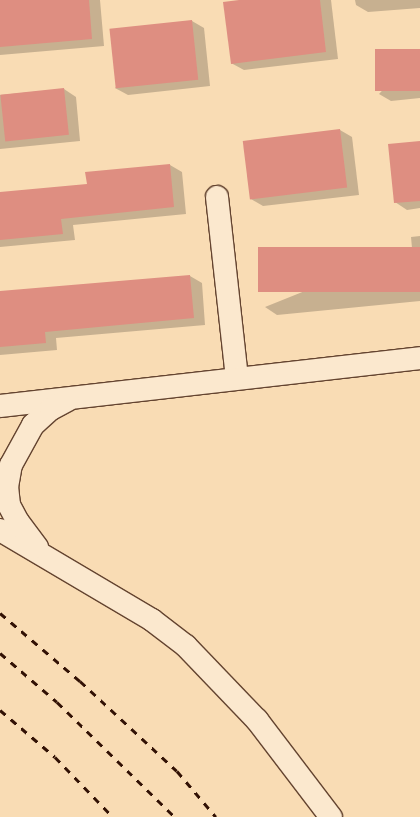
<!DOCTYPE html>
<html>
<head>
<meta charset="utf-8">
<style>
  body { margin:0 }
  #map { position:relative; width:420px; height:817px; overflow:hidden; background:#f9dcb4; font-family:"Gentium Book Plus",serif }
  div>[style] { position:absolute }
  .shadow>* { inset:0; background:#0003 }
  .building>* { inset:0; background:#de8e81; transform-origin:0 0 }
  .roads { filter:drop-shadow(1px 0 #644430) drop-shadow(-1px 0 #644430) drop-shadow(0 1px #644430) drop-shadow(0 -1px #644430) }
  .minor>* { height:22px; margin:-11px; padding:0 11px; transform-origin:11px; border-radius:11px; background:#fbe8ce }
  .rail>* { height:3px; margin-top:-1.5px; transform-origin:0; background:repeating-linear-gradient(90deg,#321104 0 7px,transparent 0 14px) }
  span { translate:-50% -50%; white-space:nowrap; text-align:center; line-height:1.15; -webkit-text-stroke:3px #fbe8ce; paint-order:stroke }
</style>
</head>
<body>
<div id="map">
  <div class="shadow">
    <div style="clip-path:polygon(0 0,100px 0,104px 46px,0 55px)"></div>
    <div style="clip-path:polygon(248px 0,331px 0,338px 59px,244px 70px,231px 63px)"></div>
    <div style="clip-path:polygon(355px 0,420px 0,420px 8px,368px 12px,356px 5px)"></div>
    <div style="clip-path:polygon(192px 21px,204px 28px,210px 86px,128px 95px,115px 88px)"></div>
    <div style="clip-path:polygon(420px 50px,420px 98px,391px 101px,379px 94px)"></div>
    <div style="clip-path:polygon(64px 89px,76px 97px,80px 141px,0 149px,0 95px)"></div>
    <div style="clip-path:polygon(340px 130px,352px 137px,359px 195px,263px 206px,251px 199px)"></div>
    <div style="clip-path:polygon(420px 142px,420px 208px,407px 210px,395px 202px)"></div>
    <div style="clip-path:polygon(170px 165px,182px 172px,186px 214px,73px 225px,75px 240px,0 247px,0 193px,88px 185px)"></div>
    <div style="clip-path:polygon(420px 236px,420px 301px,277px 315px,265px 307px,412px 248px,411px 237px)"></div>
    <div style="clip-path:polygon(190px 276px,202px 283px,205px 325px,56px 338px,57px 350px,0 355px,0 293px)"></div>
  </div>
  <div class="building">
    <div style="clip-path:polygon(0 0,89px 0,92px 39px,0 47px)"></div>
    <div style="clip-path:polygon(239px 0,320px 0,326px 52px,231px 64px,223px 2px)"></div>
    <div style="left:192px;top:20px;width:60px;height:83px;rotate:84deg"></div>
    <div style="left:420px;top:49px;width:42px;height:45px;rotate:90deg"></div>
    <div style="left:64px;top:88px;width:47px;height:64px;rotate:84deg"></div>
    <div style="left:340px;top:129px;width:59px;height:98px;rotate:83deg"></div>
    <div style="clip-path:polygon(420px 141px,420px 201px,394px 203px,388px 144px)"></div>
    <div style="clip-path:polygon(170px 164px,174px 207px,61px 219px,63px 234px,0 240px,0 192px,87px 184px,85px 172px)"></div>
    <div style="left:420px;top:247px;width:45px;height:162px;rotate:90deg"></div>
    <div style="clip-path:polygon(190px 275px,194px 318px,45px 332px,46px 343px,0 347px,0 291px)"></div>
  </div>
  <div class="roads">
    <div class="minor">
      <div style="left:217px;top:197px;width:182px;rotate:83.7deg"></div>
      <div style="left:0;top:406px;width:423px;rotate:-6.5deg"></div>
      <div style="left:0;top:530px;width:177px;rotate:30.6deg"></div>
      <div style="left:152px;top:620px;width:43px;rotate:37.4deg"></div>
      <div style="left:186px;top:646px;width:103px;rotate:46.2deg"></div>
      <div style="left:257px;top:720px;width:122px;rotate:52.7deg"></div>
      <div style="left:37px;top:547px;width:31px;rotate:-127deg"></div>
      <div style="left:18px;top:522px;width:19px;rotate:-118deg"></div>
      <div style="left:9px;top:505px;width:18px;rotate:-96deg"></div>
      <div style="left:7px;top:487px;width:22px;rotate:-80deg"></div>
      <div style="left:11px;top:465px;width:46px;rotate:-61.2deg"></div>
      <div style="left:33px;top:425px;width:24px;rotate:-42deg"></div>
      <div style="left:51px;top:409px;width:19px;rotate:-28deg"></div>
    </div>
  </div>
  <div class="rail">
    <div style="left:0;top:613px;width:105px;rotate:40.4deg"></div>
    <div style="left:80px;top:681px;width:132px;rotate:42.9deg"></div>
    <div style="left:177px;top:771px;width:60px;rotate:49.7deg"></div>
    <div style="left:0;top:653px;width:75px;rotate:40.7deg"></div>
    <div style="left:57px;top:702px;width:165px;rotate:44.3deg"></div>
    <div style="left:0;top:710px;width:72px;rotate:40.5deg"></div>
    <div style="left:55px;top:757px;width:83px;rotate:46deg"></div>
  </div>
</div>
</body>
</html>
